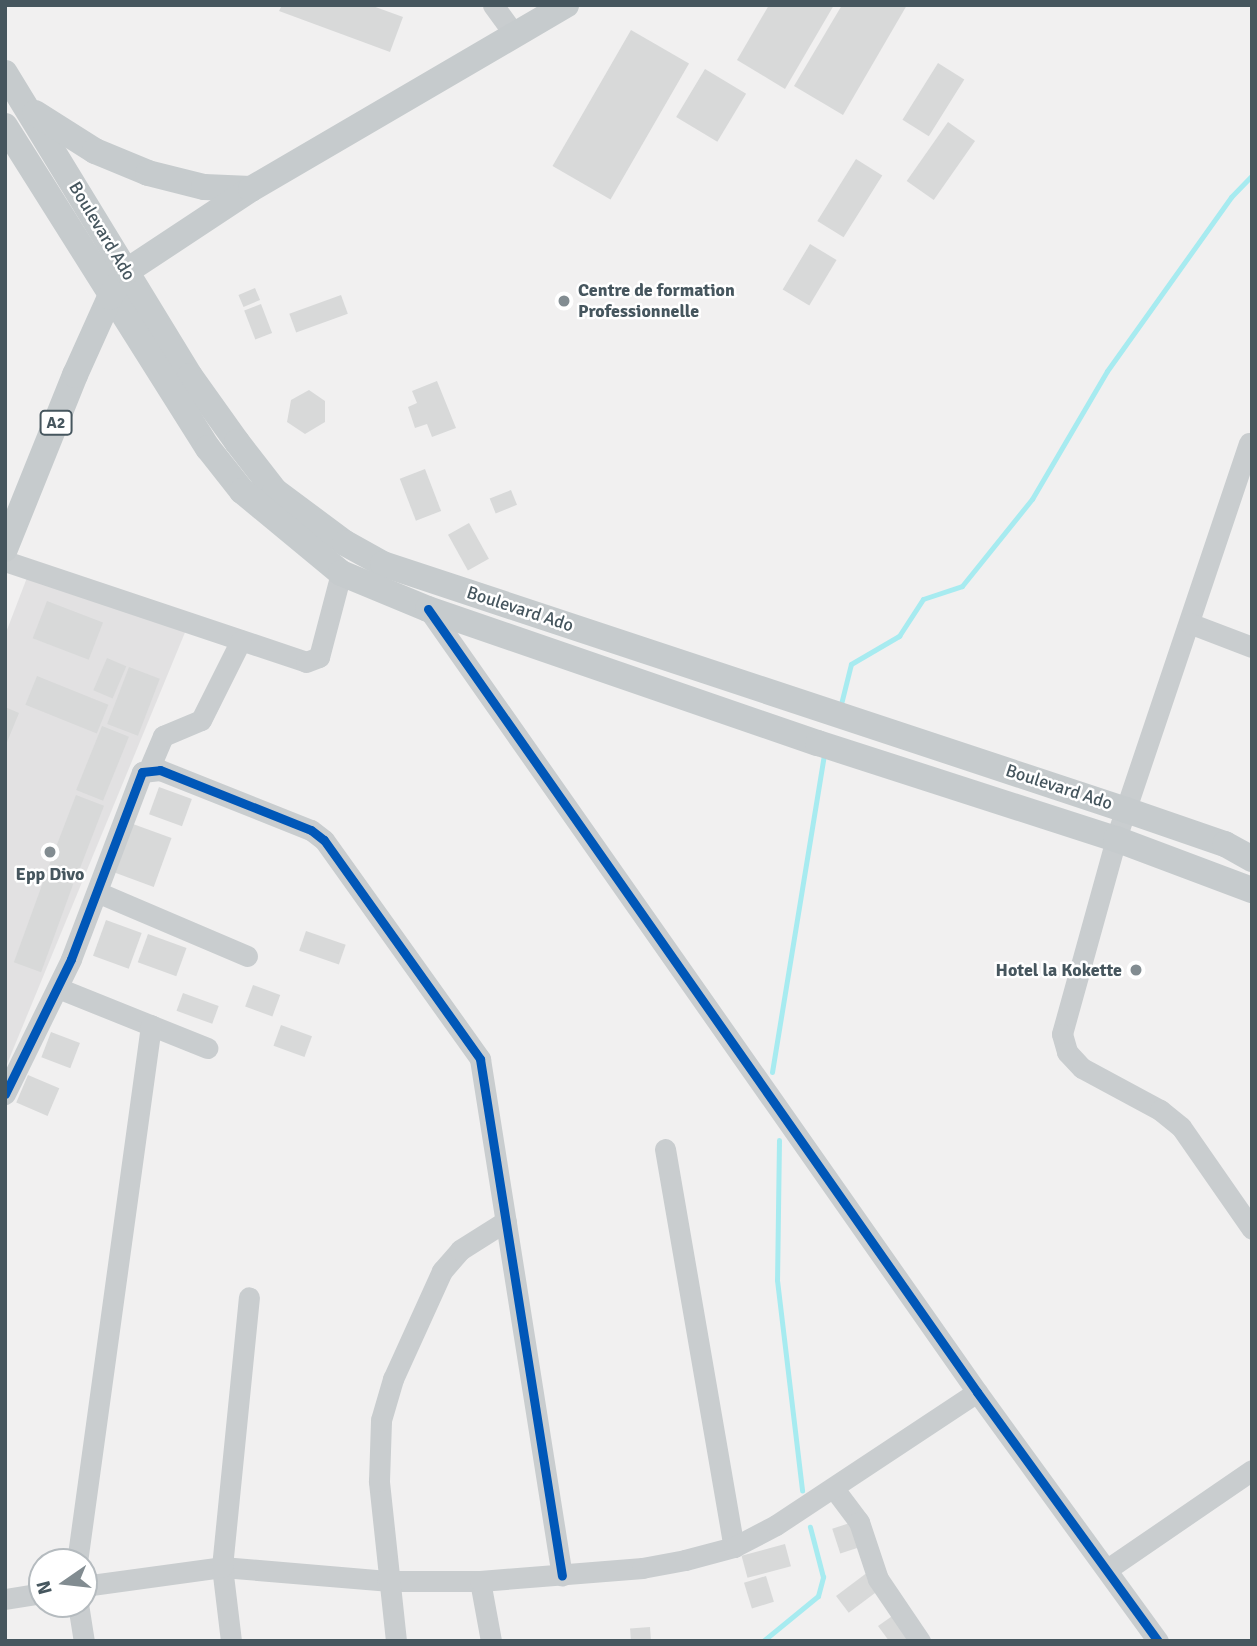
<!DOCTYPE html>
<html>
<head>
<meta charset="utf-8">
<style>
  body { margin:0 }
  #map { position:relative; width:1257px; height:1646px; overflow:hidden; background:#f1f0f0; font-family:Signika,sans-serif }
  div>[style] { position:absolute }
  .education>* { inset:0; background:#e2e1e2 }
  .stream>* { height:5px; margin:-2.5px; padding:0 2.5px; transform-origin:2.5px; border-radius:2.5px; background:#a7ebf0 }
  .building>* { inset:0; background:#d8d9d9; transform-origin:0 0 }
  .minor>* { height:21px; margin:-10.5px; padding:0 10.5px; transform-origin:10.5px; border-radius:10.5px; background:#c9cdcf }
  .major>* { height:26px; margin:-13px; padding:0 13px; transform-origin:13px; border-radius:13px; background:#c6cbcd }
  .cycleway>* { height:9px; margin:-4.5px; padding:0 4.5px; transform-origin:4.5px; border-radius:4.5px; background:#0057b8 }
  .dots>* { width:19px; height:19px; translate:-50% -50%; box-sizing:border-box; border:4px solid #fff; border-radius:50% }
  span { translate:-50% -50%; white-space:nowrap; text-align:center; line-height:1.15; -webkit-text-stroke:5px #fff; paint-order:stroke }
  .shield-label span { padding:2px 5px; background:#fff; border:2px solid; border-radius:5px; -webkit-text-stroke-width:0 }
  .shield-label { font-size:16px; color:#46565e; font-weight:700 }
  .street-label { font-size:18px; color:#46565e }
  .poi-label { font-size:18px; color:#46565e; font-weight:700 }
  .left { translate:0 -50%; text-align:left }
  .right { translate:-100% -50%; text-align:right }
  .frame { position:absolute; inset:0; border:7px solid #46565e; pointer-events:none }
  .north { position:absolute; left:28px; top:1548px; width:70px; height:70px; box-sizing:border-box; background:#fff; border:2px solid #b5bbbf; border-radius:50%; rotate:256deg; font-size:19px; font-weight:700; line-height:28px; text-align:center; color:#46565e }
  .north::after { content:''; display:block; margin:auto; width:24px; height:32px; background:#828c91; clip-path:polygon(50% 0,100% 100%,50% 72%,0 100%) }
</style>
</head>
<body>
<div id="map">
  <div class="education">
    <div style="clip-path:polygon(28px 575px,186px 630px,5px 1069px,5px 635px)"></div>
  </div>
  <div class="stream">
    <div style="left:840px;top:708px;width:45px;rotate:-76deg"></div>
    <div style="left:851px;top:664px;width:56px;rotate:-30.3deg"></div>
    <div style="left:899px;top:636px;width:44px;rotate:-57deg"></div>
    <div style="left:923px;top:599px;width:41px;rotate:-18.4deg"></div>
    <div style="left:962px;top:586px;width:112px;rotate:-51.2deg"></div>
    <div style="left:1032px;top:499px;width:148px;rotate:-59.6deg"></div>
    <div style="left:1107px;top:371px;width:214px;rotate:-54.5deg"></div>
    <div style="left:1231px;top:197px;width:30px;rotate:-46deg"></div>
    <div style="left:772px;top:1072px;width:322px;rotate:-80.7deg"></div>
    <div style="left:779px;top:1140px;width:140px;rotate:90.8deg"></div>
    <div style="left:777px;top:1280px;width:212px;rotate:83.2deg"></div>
    <div style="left:763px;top:1641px;width:71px;rotate:-39.3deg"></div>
    <div style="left:818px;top:1596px;width:20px;rotate:-75deg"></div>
    <div style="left:823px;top:1577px;width:52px;rotate:-104.6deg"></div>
  </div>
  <div class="building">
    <div style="clip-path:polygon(282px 5px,370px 5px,403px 17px,390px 52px,279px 11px)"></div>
    <div style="clip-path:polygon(769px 5px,834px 5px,785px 89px,737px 60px)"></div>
    <div style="clip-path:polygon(842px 5px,907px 5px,843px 115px,794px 86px)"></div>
    <div style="left:631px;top:30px;width:67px;height:157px;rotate:30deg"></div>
    <div style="left:938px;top:63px;width:31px;height:67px;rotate:32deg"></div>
    <div style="left:705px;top:69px;width:48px;height:56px;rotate:31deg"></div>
    <div style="left:948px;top:122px;width:33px;height:72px;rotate:35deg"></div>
    <div style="left:856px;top:159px;width:31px;height:73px;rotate:32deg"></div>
    <div style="left:810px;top:244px;width:31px;height:53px;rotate:31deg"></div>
    <div style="left:255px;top:288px;width:13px;height:18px;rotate:67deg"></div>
    <div style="left:341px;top:295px;width:20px;height:55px;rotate:70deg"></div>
    <div style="left:261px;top:304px;width:31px;height:18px;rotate:69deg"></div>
    <div style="clip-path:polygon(437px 381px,456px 428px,432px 437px,427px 424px,415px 428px,408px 407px,417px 403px,412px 391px)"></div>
    <div style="clip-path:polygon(309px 390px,325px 401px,325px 422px,305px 434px,287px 422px,291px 400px)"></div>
    <div style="left:425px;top:469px;width:45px;height:27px;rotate:69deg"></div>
    <div style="left:511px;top:490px;width:16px;height:23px;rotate:68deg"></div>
    <div style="left:469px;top:523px;width:41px;height:24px;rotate:61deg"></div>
    <div style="left:47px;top:601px;width:60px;height:40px;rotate:21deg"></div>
    <div style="left:107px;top:658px;width:21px;height:35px;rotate:23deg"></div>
    <div style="left:129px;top:667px;width:33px;height:61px;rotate:21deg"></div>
    <div style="left:37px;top:676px;width:77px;height:31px;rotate:22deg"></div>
    <div style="clip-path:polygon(5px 707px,19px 713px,5px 747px)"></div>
    <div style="left:102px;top:726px;width:29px;height:69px;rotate:22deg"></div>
    <div style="left:159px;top:787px;width:35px;height:29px;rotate:20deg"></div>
    <div style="left:76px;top:795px;width:30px;height:81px;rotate:21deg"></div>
    <div style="left:133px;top:824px;width:41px;height:52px;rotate:20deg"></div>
    <div style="left:46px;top:874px;width:29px;height:94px;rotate:20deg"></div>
    <div style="left:106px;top:920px;width:38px;height:38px;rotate:20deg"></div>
    <div style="left:306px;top:931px;width:42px;height:21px;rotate:19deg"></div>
    <div style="left:148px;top:934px;width:41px;height:30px;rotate:20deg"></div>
    <div style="left:253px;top:985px;width:29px;height:23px;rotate:20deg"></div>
    <div style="left:183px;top:993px;width:38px;height:19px;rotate:20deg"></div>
    <div style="left:281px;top:1025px;width:33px;height:22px;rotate:20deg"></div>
    <div style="left:51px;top:1032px;width:31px;height:27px;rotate:21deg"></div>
    <div style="left:28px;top:1075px;width:34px;height:30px;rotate:23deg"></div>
    <div style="left:856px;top:1521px;width:26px;height:25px;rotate:72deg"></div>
    <div style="left:785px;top:1544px;width:23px;height:45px;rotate:75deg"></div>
    <div style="left:868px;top:1572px;width:21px;height:40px;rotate:53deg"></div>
    <div style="left:766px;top:1576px;width:27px;height:23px;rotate:73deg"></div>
    <div style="clip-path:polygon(898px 1612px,918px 1641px,889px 1641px,878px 1626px)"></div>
    <div style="left:650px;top:1627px;width:14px;height:20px;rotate:86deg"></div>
  </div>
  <div class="minor">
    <div style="left:493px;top:5px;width:37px;rotate:54deg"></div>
    <div style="left:1249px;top:443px;width:418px;rotate:108.6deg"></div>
    <div style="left:1116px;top:839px;width:202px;rotate:105.5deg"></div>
    <div style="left:1062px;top:1034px;width:19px;rotate:74deg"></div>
    <div style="left:1067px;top:1052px;width:22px;rotate:47deg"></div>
    <div style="left:1082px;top:1068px;width:89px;rotate:28.3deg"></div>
    <div style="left:1160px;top:1110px;width:27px;rotate:39deg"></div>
    <div style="left:1181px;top:1127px;width:124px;rotate:55.2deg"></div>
    <div style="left:5px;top:561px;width:317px;rotate:18.5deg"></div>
    <div style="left:306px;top:662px;width:14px;rotate:-21deg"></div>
    <div style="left:319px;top:657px;width:87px;rotate:-75.3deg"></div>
    <div style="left:428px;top:609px;width:956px;rotate:54.96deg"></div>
    <div style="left:977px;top:1392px;width:308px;rotate:54deg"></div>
    <div style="left:1189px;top:623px;width:67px;rotate:20.9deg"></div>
    <div style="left:149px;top:769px;width:36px;rotate:-67deg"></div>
    <div style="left:163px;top:736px;width:41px;rotate:-22.8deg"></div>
    <div style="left:201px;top:720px;width:89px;rotate:-63.4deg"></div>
    <div style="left:97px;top:892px;width:163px;rotate:23.1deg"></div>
    <div style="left:58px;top:988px;width:161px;rotate:21.9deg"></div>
    <div style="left:5px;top:1094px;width:150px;rotate:-63.9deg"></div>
    <div style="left:71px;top:959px;width:200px;rotate:-69.2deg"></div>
    <div style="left:142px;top:772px;width:18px;rotate:-6deg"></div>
    <div style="left:160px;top:770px;width:162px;rotate:21.7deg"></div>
    <div style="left:311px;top:830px;width:16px;rotate:38deg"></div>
    <div style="left:324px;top:840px;width:269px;rotate:54.5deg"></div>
    <div style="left:480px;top:1059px;width:523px;rotate:80.99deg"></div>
    <div style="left:665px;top:1149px;width:404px;rotate:80.2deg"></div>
    <div style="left:835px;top:1490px;width:40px;rotate:53deg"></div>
    <div style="left:859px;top:1522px;width:60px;rotate:71.6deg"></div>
    <div style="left:878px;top:1579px;width:75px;rotate:55.9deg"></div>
    <div style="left:77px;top:1562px;width:542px;rotate:-82.15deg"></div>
    <div style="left:1109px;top:1568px;width:173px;rotate:-34.4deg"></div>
    <div style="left:480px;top:1581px;width:61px;rotate:79.6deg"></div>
    <div style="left:84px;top:1586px;width:139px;rotate:-7.8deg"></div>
    <div style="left:222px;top:1567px;width:166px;rotate:4.8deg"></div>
    <div style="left:387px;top:1581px;width:93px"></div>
    <div style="left:480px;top:1581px;width:163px;rotate:-4.6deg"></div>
    <div style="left:642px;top:1568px;width:44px;rotate:-10.5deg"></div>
    <div style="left:685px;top:1560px;width:51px;rotate:-14.9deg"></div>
    <div style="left:734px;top:1547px;width:47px;rotate:-27.6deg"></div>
    <div style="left:776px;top:1525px;width:241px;rotate:-33.5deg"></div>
    <div style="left:5px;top:1599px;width:37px;rotate:-9deg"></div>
    <div style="left:78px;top:1604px;width:37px;rotate:81deg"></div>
    <div style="left:231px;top:1641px;width:75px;rotate:-96.9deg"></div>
    <div style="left:222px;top:1567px;width:271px;rotate:-84.3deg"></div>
    <div style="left:396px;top:1641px;width:161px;rotate:-96.1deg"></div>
    <div style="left:379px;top:1481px;width:61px;rotate:-88.1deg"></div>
    <div style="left:381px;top:1420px;width:43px;rotate:-73.7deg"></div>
    <div style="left:393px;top:1379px;width:119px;rotate:-65.6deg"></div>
    <div style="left:442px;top:1271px;width:28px;rotate:-49deg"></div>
    <div style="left:460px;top:1250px;width:54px;rotate:-32.2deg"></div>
  </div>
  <div class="major">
    <div style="left:5px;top:73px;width:355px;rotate:58.6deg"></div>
    <div style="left:190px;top:376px;width:81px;rotate:54.5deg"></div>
    <div style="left:237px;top:442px;width:62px;rotate:52.2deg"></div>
    <div style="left:275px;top:491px;width:87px;rotate:36.6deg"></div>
    <div style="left:345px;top:543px;width:43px;rotate:28.9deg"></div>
    <div style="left:383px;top:564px;width:783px;rotate:18.32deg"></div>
    <div style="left:1126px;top:810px;width:105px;rotate:19deg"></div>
    <div style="left:1225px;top:844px;width:31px;rotate:29deg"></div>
    <div style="left:35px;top:113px;width:71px;rotate:32.3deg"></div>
    <div style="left:95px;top:151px;width:57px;rotate:22.5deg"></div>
    <div style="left:148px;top:173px;width:58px;rotate:14deg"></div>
    <div style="left:204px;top:187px;width:47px;rotate:2.4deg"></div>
    <div style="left:5px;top:126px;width:381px;rotate:57.8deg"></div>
    <div style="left:208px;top:448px;width:55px;rotate:51.7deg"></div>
    <div style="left:242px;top:491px;width:129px;rotate:39.6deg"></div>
    <div style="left:341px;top:573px;width:94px;rotate:22.5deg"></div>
    <div style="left:428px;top:609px;width:412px;rotate:19deg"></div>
    <div style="left:818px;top:743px;width:313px;rotate:17.9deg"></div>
    <div style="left:1116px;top:839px;width:145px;rotate:20.6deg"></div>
    <div style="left:5px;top:549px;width:188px;rotate:-68.1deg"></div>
    <div style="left:75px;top:375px;width:85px;rotate:-65.8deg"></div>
    <div style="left:110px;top:297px;width:31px;rotate:-57deg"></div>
    <div style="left:127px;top:271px;width:149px;rotate:-33.5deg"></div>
    <div style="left:251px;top:189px;width:365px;rotate:-30.3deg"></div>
  </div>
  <div class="cycleway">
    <div style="left:428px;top:609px;width:956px;rotate:54.96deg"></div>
    <div style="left:977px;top:1392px;width:308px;rotate:54deg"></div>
    <div style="left:5px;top:1094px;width:150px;rotate:-63.9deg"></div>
    <div style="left:71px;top:959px;width:200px;rotate:-69.2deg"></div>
    <div style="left:142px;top:772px;width:18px;rotate:-6deg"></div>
    <div style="left:160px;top:770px;width:162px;rotate:21.7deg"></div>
    <div style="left:311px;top:830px;width:16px;rotate:38deg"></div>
    <div style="left:324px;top:840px;width:269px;rotate:54.5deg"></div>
    <div style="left:480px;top:1059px;width:523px;rotate:80.99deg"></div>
  </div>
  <div class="dots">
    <div style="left:564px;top:301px;background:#828c91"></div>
    <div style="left:50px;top:852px;background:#828c91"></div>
    <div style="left:1136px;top:970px;background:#828c91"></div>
  </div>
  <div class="shield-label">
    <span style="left:56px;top:423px">A2</span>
  </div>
  <div class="street-label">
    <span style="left:102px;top:231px;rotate:59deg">Boulevard Ado</span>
    <span style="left:520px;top:609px;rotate:18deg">Boulevard Ado</span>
    <span style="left:1059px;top:787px;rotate:18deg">Boulevard Ado</span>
  </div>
  <div class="poi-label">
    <span class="left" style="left:578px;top:301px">Centre de formation<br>Professionnelle</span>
    <span style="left:50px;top:874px">Epp Divo</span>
    <span class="right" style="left:1122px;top:970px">Hotel la Kokette</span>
  </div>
  <div class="frame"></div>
  <div class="north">N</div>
</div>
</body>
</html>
